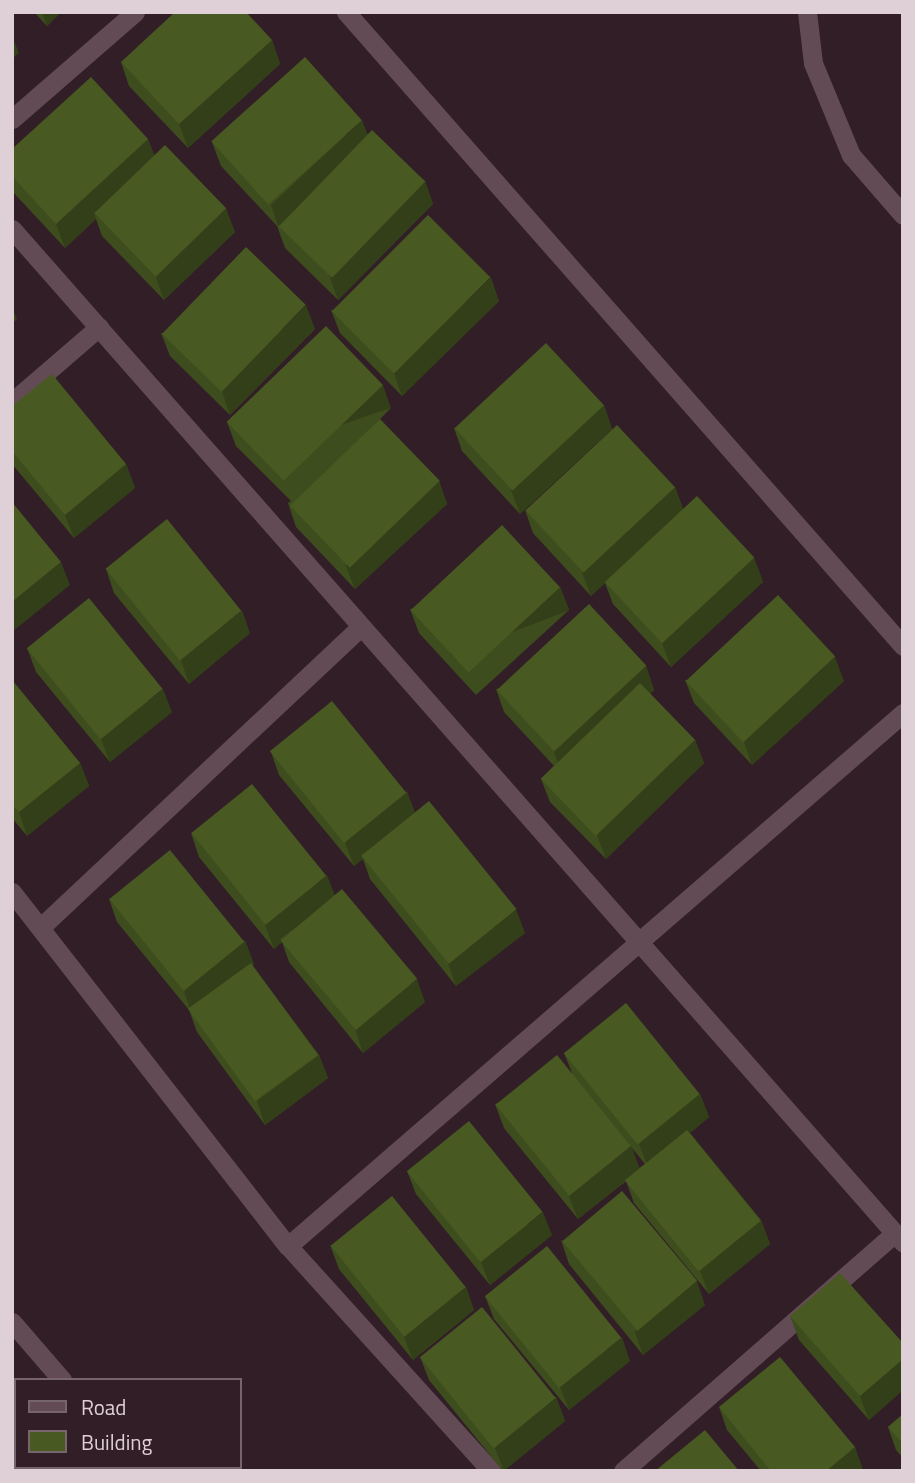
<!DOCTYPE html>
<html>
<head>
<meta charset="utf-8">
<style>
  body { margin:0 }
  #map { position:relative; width:915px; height:1483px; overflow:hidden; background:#321e27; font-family:"Titillium Web",sans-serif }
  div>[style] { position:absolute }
  .minor>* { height:19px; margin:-9.5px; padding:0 9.5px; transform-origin:9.5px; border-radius:9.5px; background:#634b56 }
  .tertiary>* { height:19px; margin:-9.5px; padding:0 9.5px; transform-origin:9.5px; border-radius:9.5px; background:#634b56 }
  .wall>* { inset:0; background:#3e4d1d }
  .shaded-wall>* { inset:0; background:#323f18; transform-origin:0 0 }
  .building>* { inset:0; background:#485a22; transform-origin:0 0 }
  span { translate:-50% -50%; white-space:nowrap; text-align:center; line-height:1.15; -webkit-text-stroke:5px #321e27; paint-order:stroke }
  .frame { position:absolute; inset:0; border:14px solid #ded0d6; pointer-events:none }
  .legend { position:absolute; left:14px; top:1378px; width:228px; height:91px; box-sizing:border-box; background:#321e27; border:2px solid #77656d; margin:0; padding:9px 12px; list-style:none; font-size:21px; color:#ded0d6 }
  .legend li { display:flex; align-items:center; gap:14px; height:35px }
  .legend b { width:35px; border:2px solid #77656d }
</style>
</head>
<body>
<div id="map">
  <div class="minor">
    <div style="left:346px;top:12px;width:844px;rotate:48.7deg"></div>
    <div style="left:807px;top:12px;width:51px;rotate:83.3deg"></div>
    <div style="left:813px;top:63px;width:100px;rotate:67.6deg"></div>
    <div style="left:851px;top:155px;width:79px;rotate:49.1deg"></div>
    <div style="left:12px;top:119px;width:163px;rotate:-41deg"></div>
    <div style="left:12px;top:229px;width:949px;rotate:48.67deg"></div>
    <div style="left:639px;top:942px;width:464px;rotate:139.1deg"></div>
    <div style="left:12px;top:402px;width:115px;rotate:-40.8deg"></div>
    <div style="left:903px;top:713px;width:349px;rotate:139.1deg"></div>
    <div style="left:639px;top:942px;width:400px;rotate:48.7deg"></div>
    <div style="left:12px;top:892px;width:449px;rotate:52.1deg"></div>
    <div style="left:288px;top:1246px;width:303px;rotate:47.9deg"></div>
    <div style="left:41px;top:927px;width:439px;rotate:-43.2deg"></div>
    <div style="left:623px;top:1471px;width:360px;rotate:-41.2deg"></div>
  </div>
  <div class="tertiary">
    <div style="left:12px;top:1322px;width:77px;rotate:49.2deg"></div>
    <div style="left:12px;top:1419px;width:6px;rotate:45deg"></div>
    <div style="left:54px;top:1467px;width:5px;rotate:53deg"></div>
    <div style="left:138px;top:1467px;width:5px;rotate:53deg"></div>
  </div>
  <div class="wall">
    <div style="clip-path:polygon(34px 12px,61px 12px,47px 26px)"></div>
    <div style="clip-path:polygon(272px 40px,280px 64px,188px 148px,129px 86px,121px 62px)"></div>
    <div style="clip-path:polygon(368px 134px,425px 181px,433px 204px,338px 300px,285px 248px,277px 226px,221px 166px,212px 142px)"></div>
    <div style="clip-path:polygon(148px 139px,154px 155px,235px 232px,164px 300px,102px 236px,96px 219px,65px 248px,12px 191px,12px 149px)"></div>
    <div style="clip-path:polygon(499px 301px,402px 396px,340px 333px,331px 310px)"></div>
    <div style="clip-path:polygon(315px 329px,230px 415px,170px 356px,161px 333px)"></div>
    <div style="clip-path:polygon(604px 405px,612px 429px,520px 514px,462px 451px,454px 428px)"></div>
    <div style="clip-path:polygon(12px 406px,126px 464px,135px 488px,74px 538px,12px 464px)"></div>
    <div style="clip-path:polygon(391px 408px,374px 425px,439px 481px,447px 504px,355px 589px,296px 527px,288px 503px,291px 501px,236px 446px,227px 422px)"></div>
    <div style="clip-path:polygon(675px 487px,683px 509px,754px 558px,763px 582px,671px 667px,613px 604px,605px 583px,591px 596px,533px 533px,525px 510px)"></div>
    <div style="clip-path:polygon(106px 569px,250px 633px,189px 684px,114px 593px)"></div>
    <div style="clip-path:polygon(560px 587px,569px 610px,476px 695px,419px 633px,410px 609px)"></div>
    <div style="clip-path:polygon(27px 648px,172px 712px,110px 762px,36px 672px)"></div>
    <div style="clip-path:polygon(646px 666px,654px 690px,650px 694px,695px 740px,704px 763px,606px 859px,550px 802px,541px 779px,554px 766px,504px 712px,496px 689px)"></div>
    <div style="clip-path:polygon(12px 680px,80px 763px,89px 786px,27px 836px,12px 818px)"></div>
    <div style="clip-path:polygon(685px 680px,844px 681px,752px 765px,694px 703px)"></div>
    <div style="clip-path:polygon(271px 752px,407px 792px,415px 813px,525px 933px,456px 986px,370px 879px,363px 859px,354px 866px,279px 775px)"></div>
    <div style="clip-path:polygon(191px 833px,334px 895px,425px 1002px,363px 1053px,289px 962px,282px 942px,274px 949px,199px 857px)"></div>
    <div style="clip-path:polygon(109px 899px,245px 941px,254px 964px,252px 965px,319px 1055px,328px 1078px,265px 1125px,197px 1032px,189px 1010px,117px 922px)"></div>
    <div style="clip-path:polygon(evenodd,564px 1053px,700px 1094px,709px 1117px,690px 1133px,761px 1220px,770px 1244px,709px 1294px,634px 1203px,626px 1181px,578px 1219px,504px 1128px,495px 1104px,572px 1073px,564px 1053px,632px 1148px,645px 1164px,639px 1168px,632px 1148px)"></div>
    <div style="clip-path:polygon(407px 1171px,552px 1235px,490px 1285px,416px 1194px)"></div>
    <div style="clip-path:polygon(561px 1240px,705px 1305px,643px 1355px,569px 1264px)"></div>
    <div style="clip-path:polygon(330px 1245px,474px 1310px,413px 1360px,339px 1269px)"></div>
    <div style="clip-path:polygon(485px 1296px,630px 1361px,569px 1410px,494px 1319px)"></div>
    <div style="clip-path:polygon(790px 1316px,903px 1343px,903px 1390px,869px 1420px,799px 1340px)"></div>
    <div style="clip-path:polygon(420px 1357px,556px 1397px,565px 1421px,503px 1471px,429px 1380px)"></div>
    <div style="clip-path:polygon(719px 1407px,855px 1447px,863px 1471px,761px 1471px,727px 1430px)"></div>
    <div style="clip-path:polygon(903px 1414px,903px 1458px,896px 1450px,888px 1427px)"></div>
  </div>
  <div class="shaded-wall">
    <div style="clip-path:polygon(42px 12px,61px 12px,47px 26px)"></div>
    <div style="clip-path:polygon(12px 36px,19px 53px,12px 59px)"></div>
    <div style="clip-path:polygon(272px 40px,280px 64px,188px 148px,179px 124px)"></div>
    <div style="clip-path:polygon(362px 120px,371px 143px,278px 226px,271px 205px)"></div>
    <div style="clip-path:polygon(148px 139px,157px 162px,94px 213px,96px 219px,65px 248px,56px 224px)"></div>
    <div style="clip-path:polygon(425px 181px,433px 204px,338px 300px,330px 277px)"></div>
    <div style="clip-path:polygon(226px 208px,235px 232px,164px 300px,156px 277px)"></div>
    <div style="clip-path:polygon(491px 277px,499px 301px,402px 396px,394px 373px)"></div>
    <div style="clip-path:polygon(306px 305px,315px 329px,230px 415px,222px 391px)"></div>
    <div style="clip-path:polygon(12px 306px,17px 319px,12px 324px)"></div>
    <div style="left:383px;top:385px;width:24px;height:136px;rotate:71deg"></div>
    <div style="clip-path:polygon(604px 405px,612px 429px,520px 514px,511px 490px)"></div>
    <div style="clip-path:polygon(126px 464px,135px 488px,74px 538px,65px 515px)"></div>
    <div style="clip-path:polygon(439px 481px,447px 504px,355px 589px,346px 566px)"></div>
    <div style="clip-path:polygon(675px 487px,684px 511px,591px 596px,582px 572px)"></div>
    <div style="clip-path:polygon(754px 558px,763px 582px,671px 667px,662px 643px)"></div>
    <div style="clip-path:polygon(61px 562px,70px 585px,12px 632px,12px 602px)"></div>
    <div style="left:560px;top:587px;width:25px;height:126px;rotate:69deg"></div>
    <div style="clip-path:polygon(242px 610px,250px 633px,189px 684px,181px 660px)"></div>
    <div style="clip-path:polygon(835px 657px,844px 681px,752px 765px,744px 742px)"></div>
    <div style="clip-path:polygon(646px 666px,654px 690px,563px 775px,554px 752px)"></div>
    <div style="clip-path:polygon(163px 689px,172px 712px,110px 762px,101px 739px)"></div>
    <div style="clip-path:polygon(695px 740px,704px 763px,606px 859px,597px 835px)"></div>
    <div style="clip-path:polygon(80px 763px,89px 786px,27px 836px,19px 812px)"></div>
    <div style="clip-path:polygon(407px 792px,416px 816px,361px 855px,363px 859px,354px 866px,345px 842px)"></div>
    <div style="clip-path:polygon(327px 875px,336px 898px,280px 939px,282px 942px,274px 949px,265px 925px)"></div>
    <div style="clip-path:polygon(516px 909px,525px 933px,456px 986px,448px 963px)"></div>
    <div style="clip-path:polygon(245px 941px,254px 964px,192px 1014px,184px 991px)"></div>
    <div style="clip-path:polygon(417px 979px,425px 1002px,363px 1053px,355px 1029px)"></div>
    <div style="clip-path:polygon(319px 1055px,328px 1078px,265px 1125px,257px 1101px)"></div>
    <div style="clip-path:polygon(700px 1094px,709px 1117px,648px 1167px,639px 1144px)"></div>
    <div style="clip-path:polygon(631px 1146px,640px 1169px,578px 1219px,569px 1196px)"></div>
    <div style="clip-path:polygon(543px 1212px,552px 1235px,490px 1285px,481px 1262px)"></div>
    <div style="clip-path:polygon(761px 1220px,770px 1244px,709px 1294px,700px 1271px)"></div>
    <div style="clip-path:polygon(697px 1281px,705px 1305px,643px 1355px,635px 1332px)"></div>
    <div style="clip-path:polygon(466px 1286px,474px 1310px,413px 1360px,404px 1337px)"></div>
    <div style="clip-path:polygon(622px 1337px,630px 1361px,569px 1410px,560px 1387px)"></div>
    <div style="clip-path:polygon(903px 1359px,903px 1390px,869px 1420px,860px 1396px)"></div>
    <div style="clip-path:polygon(556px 1397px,565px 1421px,504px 1471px,495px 1448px)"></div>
    <div style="clip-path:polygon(855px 1447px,863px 1471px,826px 1471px)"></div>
  </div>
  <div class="building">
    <div style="clip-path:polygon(175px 12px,246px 12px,272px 40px,179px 124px,121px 62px)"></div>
    <div style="left:305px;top:57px;width:85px;height:126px;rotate:48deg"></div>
    <div style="clip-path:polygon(91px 77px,148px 139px,56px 224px,12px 176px,12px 149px)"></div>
    <div style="left:372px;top:130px;width:74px;height:134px;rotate:44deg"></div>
    <div style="left:165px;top:145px;width:88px;height:98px;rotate:46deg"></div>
    <div style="left:428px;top:215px;width:88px;height:136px;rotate:45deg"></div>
    <div style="left:246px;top:247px;width:83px;height:121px;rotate:44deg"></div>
    <div style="left:326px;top:326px;width:82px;height:138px;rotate:46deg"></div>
    <div style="left:546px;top:343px;width:85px;height:125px;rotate:47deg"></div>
    <div style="clip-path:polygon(52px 374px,126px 464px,65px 515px,12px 451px,12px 406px)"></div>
    <div style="left:380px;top:419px;width:86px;height:125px;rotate:46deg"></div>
    <div style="left:617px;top:425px;width:85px;height:125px;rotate:47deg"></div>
    <div style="left:697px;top:496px;width:84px;height:126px;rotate:47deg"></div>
    <div style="clip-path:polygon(12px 502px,61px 562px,12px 602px)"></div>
    <div style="left:167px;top:519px;width:118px;height:79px;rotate:51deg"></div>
    <div style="left:502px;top:525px;width:85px;height:125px;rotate:47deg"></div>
    <div style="left:778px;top:595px;width:84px;height:126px;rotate:47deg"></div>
    <div style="left:89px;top:598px;width:117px;height:80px;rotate:51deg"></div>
    <div style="left:589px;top:604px;width:84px;height:126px;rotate:47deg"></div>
    <div style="clip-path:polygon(12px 680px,80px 763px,19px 812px,12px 805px)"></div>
    <div style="left:640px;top:683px;width:79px;height:138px;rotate:46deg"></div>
    <div style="left:332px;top:701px;width:118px;height:80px;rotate:51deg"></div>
    <div style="left:252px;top:784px;width:118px;height:78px;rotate:51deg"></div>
    <div style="left:429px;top:801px;width:139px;height:87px;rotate:51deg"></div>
    <div style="left:170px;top:850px;width:118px;height:78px;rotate:51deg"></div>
    <div style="left:342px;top:889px;width:117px;height:80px;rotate:50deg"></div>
    <div style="left:251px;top:963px;width:114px;height:78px;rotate:54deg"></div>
    <div style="left:626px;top:1003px;width:117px;height:80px;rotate:51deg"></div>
    <div style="left:557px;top:1055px;width:117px;height:79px;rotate:51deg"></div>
    <div style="left:469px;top:1121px;width:117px;height:80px;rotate:51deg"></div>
    <div style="left:687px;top:1130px;width:117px;height:80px;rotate:51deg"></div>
    <div style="left:622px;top:1191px;width:117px;height:78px;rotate:50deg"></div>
    <div style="left:392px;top:1196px;width:117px;height:79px;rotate:51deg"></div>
    <div style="left:547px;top:1246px;width:118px;height:80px;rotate:51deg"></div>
    <div style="clip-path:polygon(840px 1273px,903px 1343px,903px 1359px,860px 1396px,790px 1316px)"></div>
    <div style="left:482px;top:1307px;width:117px;height:80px;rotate:51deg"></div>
    <div style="clip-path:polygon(780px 1357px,855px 1447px,826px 1471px,771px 1471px,719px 1407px)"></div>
    <div style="clip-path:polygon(903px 1414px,903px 1444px,888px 1427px)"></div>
    <div style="clip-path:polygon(705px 1430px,739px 1471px,655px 1471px)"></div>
  </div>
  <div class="frame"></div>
  <ul class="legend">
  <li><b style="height:9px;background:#634b56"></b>Road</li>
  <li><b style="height:19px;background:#485a22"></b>Building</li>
  </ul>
</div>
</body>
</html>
